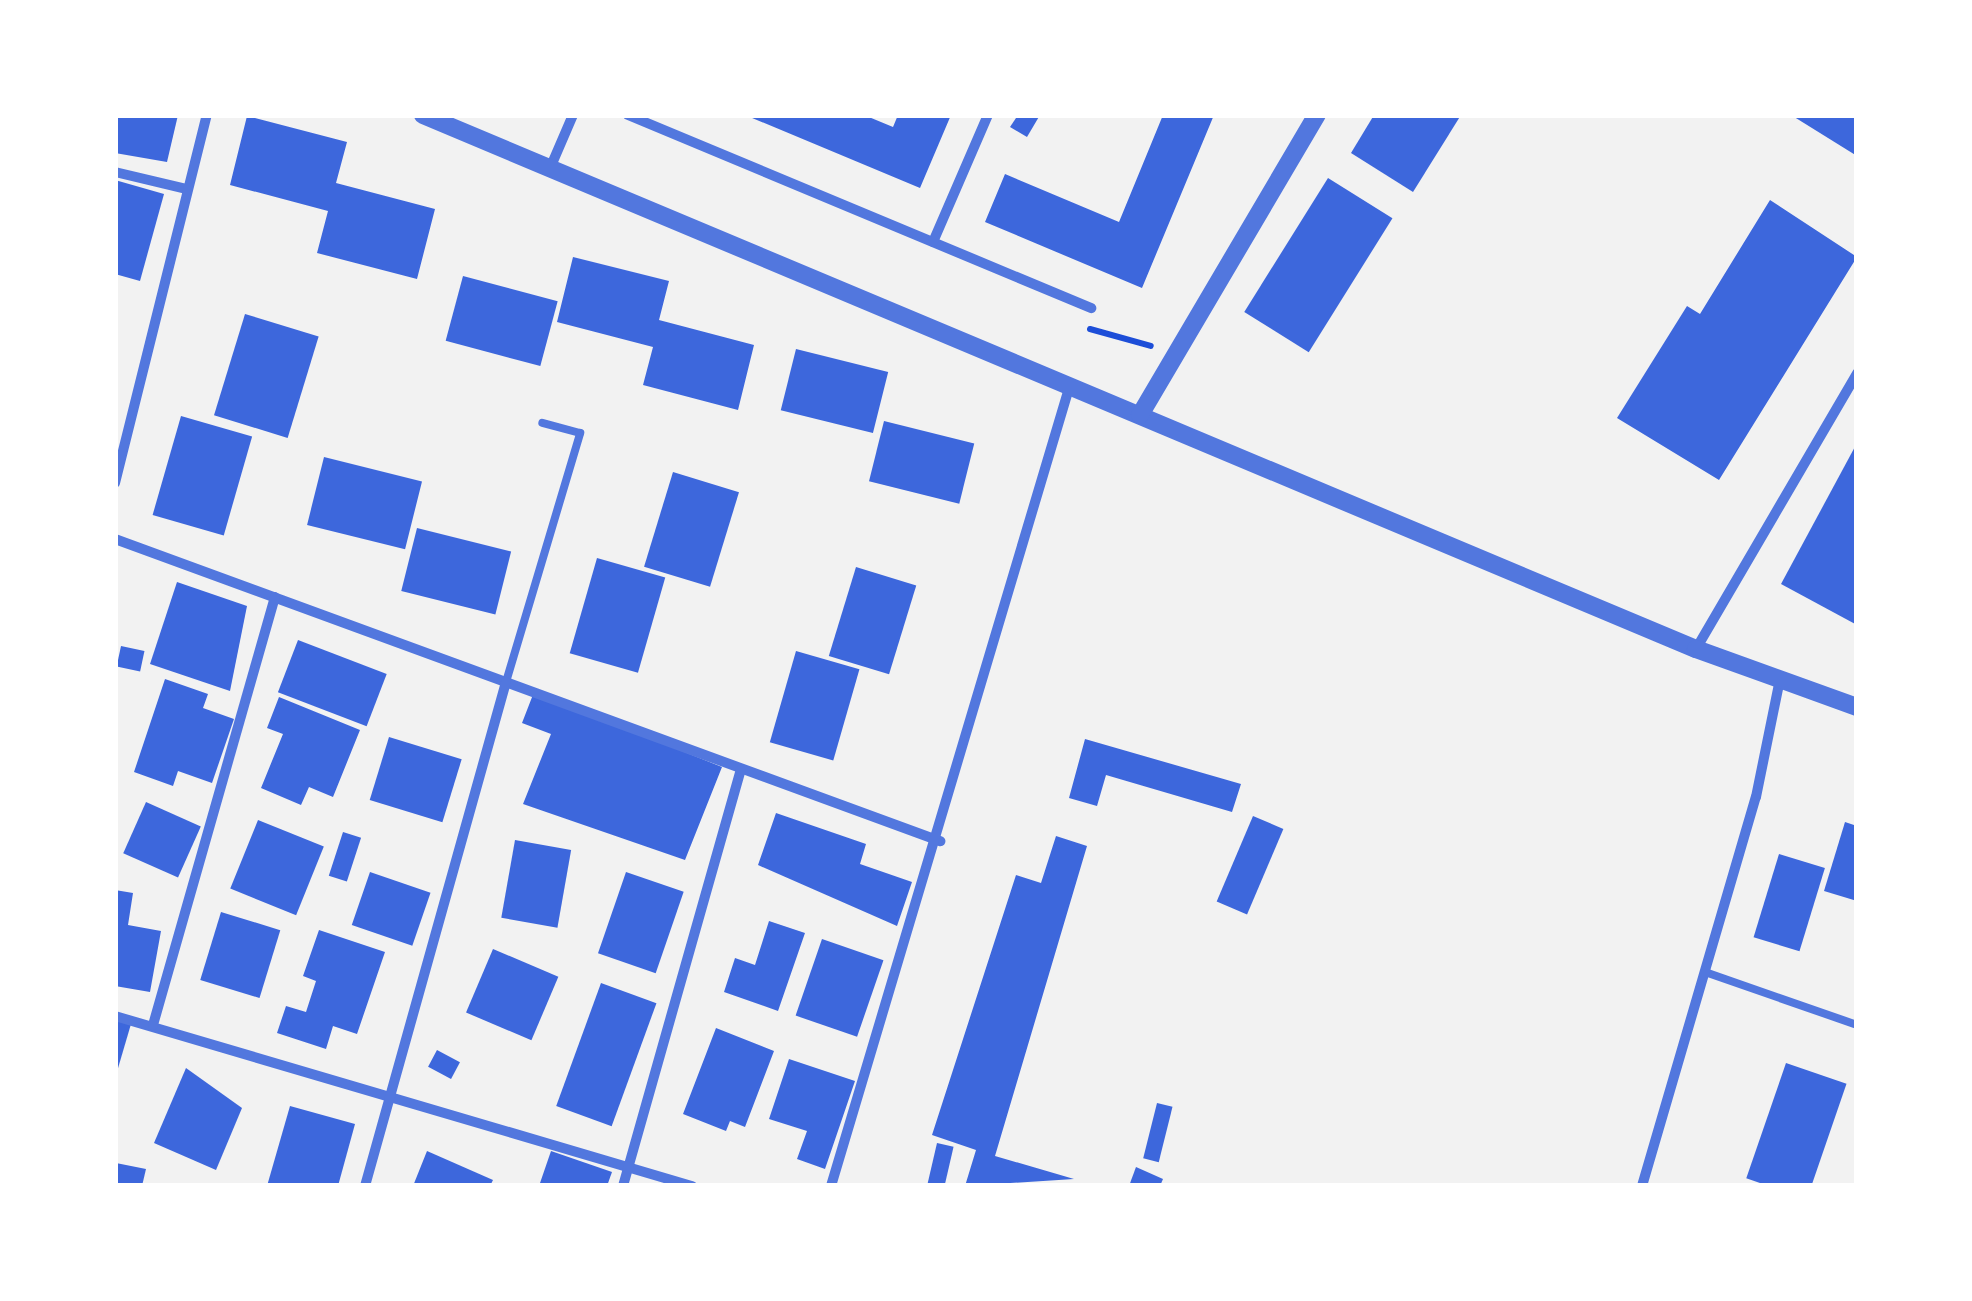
<!DOCTYPE html>
<html>
<head>
<meta charset="utf-8">
<style>
  body { margin:0 }
  #map { position:relative; width:1972px; height:1301px; overflow:hidden; background:#f2f2f2; font-family:Overpass,sans-serif }
  div>[style] { position:absolute }
  .building>* { inset:0; background:#3d67dc; transform-origin:0 0 }
  .path>* { height:6px; margin:-3px; padding:0 3px; transform-origin:3px; border-radius:3px; background:#1d4ed8 }
  .service>* { height:8px; margin:-4px; padding:0 4px; transform-origin:4px; border-radius:4px; background:#5277de }
  .minor>* { height:10px; margin:-5px; padding:0 5px; transform-origin:5px; border-radius:5px; background:#5277de }
  .tertiary>* { height:18px; margin:-9px; padding:0 9px; transform-origin:9px; border-radius:9px; background:#5277de }
  span { translate:-50% -50%; white-space:nowrap; text-align:center; line-height:1.15; -webkit-text-stroke:9px #fff; paint-order:stroke }
  .frame { position:absolute; inset:0; border:118px solid #fff; pointer-events:none }
</style>
</head>
<body>
<div id="map">
  <div class="building">
    <div style="clip-path:polygon(115px 115px,178px 115px,167px 162px,115px 153px)"></div>
    <div style="clip-path:polygon(745px 115px,864px 115px,893px 127px,898px 115px,951px 115px,920px 188px)"></div>
    <div style="clip-path:polygon(1018px 115px,1040px 115px,1027px 137px,1010px 127px)"></div>
    <div style="clip-path:polygon(1163px 115px,1214px 115px,1142px 288px,985px 222px,1005px 174px,1119px 222px)"></div>
    <div style="clip-path:polygon(1374px 115px,1461px 115px,1413px 192px,1351px 153px)"></div>
    <div style="clip-path:polygon(1791px 115px,1857px 115px,1857px 156px)"></div>
    <div style="clip-path:polygon(247px 116px,347px 142px,336px 183px,435px 209px,417px 279px,317px 253px,328px 211px,230px 185px)"></div>
    <div style="left:1328px;top:178px;width:76px;height:158px;rotate:32deg"></div>
    <div style="clip-path:polygon(115px 180px,164px 194px,140px 281px,115px 274px)"></div>
    <div style="clip-path:polygon(1770px 200px,1857px 257px,1719px 480px,1617px 418px,1687px 306px,1700px 314px)"></div>
    <div style="clip-path:polygon(573px 257px,669px 281px,659px 320px,754px 345px,738px 410px,643px 385px,653px 347px,557px 322px)"></div>
    <div style="left:463px;top:276px;width:98px;height:67px;rotate:15deg"></div>
    <div style="left:245px;top:314px;width:77px;height:106px;rotate:17deg"></div>
    <div style="left:796px;top:349px;width:95px;height:63px;rotate:14deg"></div>
    <div style="left:181px;top:416px;width:74px;height:103px;rotate:16deg"></div>
    <div style="left:884px;top:421px;width:93px;height:62px;rotate:14deg"></div>
    <div style="clip-path:polygon(1857px 443px,1857px 625px,1781px 584px)"></div>
    <div style="left:324px;top:457px;width:101px;height:70px;rotate:14deg"></div>
    <div style="left:673px;top:472px;width:69px;height:99px;rotate:17deg"></div>
    <div style="left:417px;top:528px;width:97px;height:65px;rotate:14deg"></div>
    <div style="left:597px;top:558px;width:71px;height:99px;rotate:16deg"></div>
    <div style="left:856px;top:567px;width:63px;height:93px;rotate:17deg"></div>
    <div style="clip-path:polygon(177px 582px,247px 606px,230px 691px,150px 664px)"></div>
    <div style="left:298px;top:640px;width:95px;height:56px;rotate:21deg"></div>
    <div style="left:121px;top:646px;width:24px;height:21px;rotate:12deg"></div>
    <div style="left:796px;top:651px;width:66px;height:95px;rotate:16deg"></div>
    <div style="clip-path:polygon(165px 679px,208px 694px,203px 708px,234px 719px,212px 783px,178px 771px,173px 786px,134px 772px)"></div>
    <div style="clip-path:polygon(534px 692px,722px 767px,685px 860px,523px 804px,551px 734px,522px 723px)"></div>
    <div style="clip-path:polygon(279px 697px,360px 730px,333px 797px,309px 787px,301px 805px,261px 788px,283px 734px,267px 728px)"></div>
    <div style="left:389px;top:737px;width:76px;height:66px;rotate:17deg"></div>
    <div style="clip-path:polygon(1085px 739px,1241px 784px,1232px 812px,1106px 775px,1097px 806px,1069px 798px)"></div>
    <div style="left:146px;top:802px;width:60px;height:56px;rotate:24deg"></div>
    <div style="clip-path:polygon(776px 813px,866px 844px,860px 864px,912px 882px,897px 926px,758px 865px)"></div>
    <div style="left:1253px;top:816px;width:33px;height:93px;rotate:23deg"></div>
    <div style="left:258px;top:820px;width:71px;height:74px;rotate:22deg"></div>
    <div style="clip-path:polygon(1845px 822px,1857px 826px,1857px 901px,1824px 891px)"></div>
    <div style="left:343px;top:832px;width:19px;height:46px;rotate:18deg"></div>
    <div style="clip-path:polygon(1056px 836px,1087px 846px,995px 1156px,1074px 1179px,965px 1186px,976px 1150px,932px 1135px,1016px 875px,1041px 883px)"></div>
    <div style="left:515px;top:840px;width:57px;height:79px;rotate:10deg"></div>
    <div style="left:1779px;top:854px;width:48px;height:87px;rotate:17deg"></div>
    <div style="left:370px;top:872px;width:64px;height:56px;rotate:19deg"></div>
    <div style="left:626px;top:872px;width:61px;height:86px;rotate:19deg"></div>
    <div style="clip-path:polygon(115px 890px,133px 893px,128px 925px,161px 931px,150px 992px,115px 986px)"></div>
    <div style="left:221px;top:912px;width:62px;height:71px;rotate:17deg"></div>
    <div style="clip-path:polygon(769px 921px,805px 933px,778px 1011px,724px 992px,735px 958px,755px 965px)"></div>
    <div style="clip-path:polygon(319px 930px,385px 952px,357px 1034px,333px 1026px,326px 1049px,277px 1033px,286px 1006px,306px 1012px,316px 981px,303px 976px)"></div>
    <div style="left:822px;top:939px;width:65px;height:81px;rotate:19deg"></div>
    <div style="left:493px;top:949px;width:71px;height:69px;rotate:23deg"></div>
    <div style="left:601px;top:983px;width:59px;height:131px;rotate:20deg"></div>
    <div style="clip-path:polygon(115px 1020px,131px 1024px,116px 1075px,115px 1075px)"></div>
    <div style="clip-path:polygon(716px 1028px,774px 1051px,745px 1127px,730px 1121px,726px 1131px,683px 1114px)"></div>
    <div style="left:437px;top:1050px;width:26px;height:19px;rotate:28deg"></div>
    <div style="clip-path:polygon(789px 1059px,855px 1081px,825px 1169px,797px 1159px,807px 1131px,769px 1119px)"></div>
    <div style="left:1786px;top:1063px;width:64px;height:122px;rotate:19deg"></div>
    <div style="clip-path:polygon(186px 1068px,242px 1108px,216px 1170px,154px 1143px)"></div>
    <div style="left:1157px;top:1103px;width:16px;height:57px;rotate:14deg"></div>
    <div style="clip-path:polygon(290px 1106px,355px 1124px,338px 1186px,267px 1186px)"></div>
    <div style="left:937px;top:1143px;width:17px;height:44px;rotate:13deg"></div>
    <div style="clip-path:polygon(427px 1151px,493px 1180px,490px 1186px,413px 1186px)"></div>
    <div style="clip-path:polygon(551px 1151px,612px 1172px,607px 1186px,539px 1186px)"></div>
    <div style="clip-path:polygon(116px 1163px,146px 1169px,142px 1186px,115px 1186px)"></div>
    <div style="clip-path:polygon(1136px 1167px,1163px 1179px,1160px 1186px,1129px 1186px)"></div>
  </div>
  <div class="path">
    <div style="left:1090px;top:329px;width:63px;rotate:15.6deg"></div>
  </div>
  <div class="service">
    <div style="left:506px;top:682px;width:260px;rotate:-73.4deg"></div>
    <div style="left:580px;top:433px;width:39px;rotate:-165deg"></div>
    <div style="left:1705px;top:972px;width:161px;rotate:19.2deg"></div>
  </div>
  <div class="minor">
    <div style="left:628px;top:115px;width:502px;rotate:22.63deg"></div>
    <div style="left:551px;top:166px;width:56px;rotate:-66.7deg"></div>
    <div style="left:115px;top:172px;width:74px;rotate:13.3deg"></div>
    <div style="left:933px;top:242px;width:138px;rotate:-66.6deg"></div>
    <div style="left:115px;top:483px;width:379px;rotate:-76deg"></div>
    <div style="left:115px;top:539px;width:879px;rotate:20.11deg"></div>
    <div style="left:1696px;top:649px;width:320px;rotate:-59.7deg"></div>
    <div style="left:115px;top:1016px;width:602px;rotate:16.42deg"></div>
    <div style="left:153px;top:1025px;width:445px;rotate:-74.1deg"></div>
    <div style="left:365px;top:1186px;width:523px;rotate:-74.37deg"></div>
    <div style="left:623px;top:1186px;width:432px;rotate:-74.2deg"></div>
    <div style="left:831px;top:1186px;width:836px;rotate:-73.39deg"></div>
    <div style="left:1642px;top:1186px;width:405px;rotate:-73.7deg"></div>
    <div style="left:1756px;top:797px;width:120px;rotate:-78.5deg"></div>
  </div>
  <div class="tertiary">
    <div style="left:423px;top:115px;width:1380px;rotate:22.76deg"></div>
    <div style="left:1696px;top:649px;width:171px;rotate:19.8deg"></div>
    <div style="left:1140px;top:415px;width:348px;rotate:-59.5deg"></div>
  </div>
  <div class="frame"></div>
</div>
</body>
</html>
